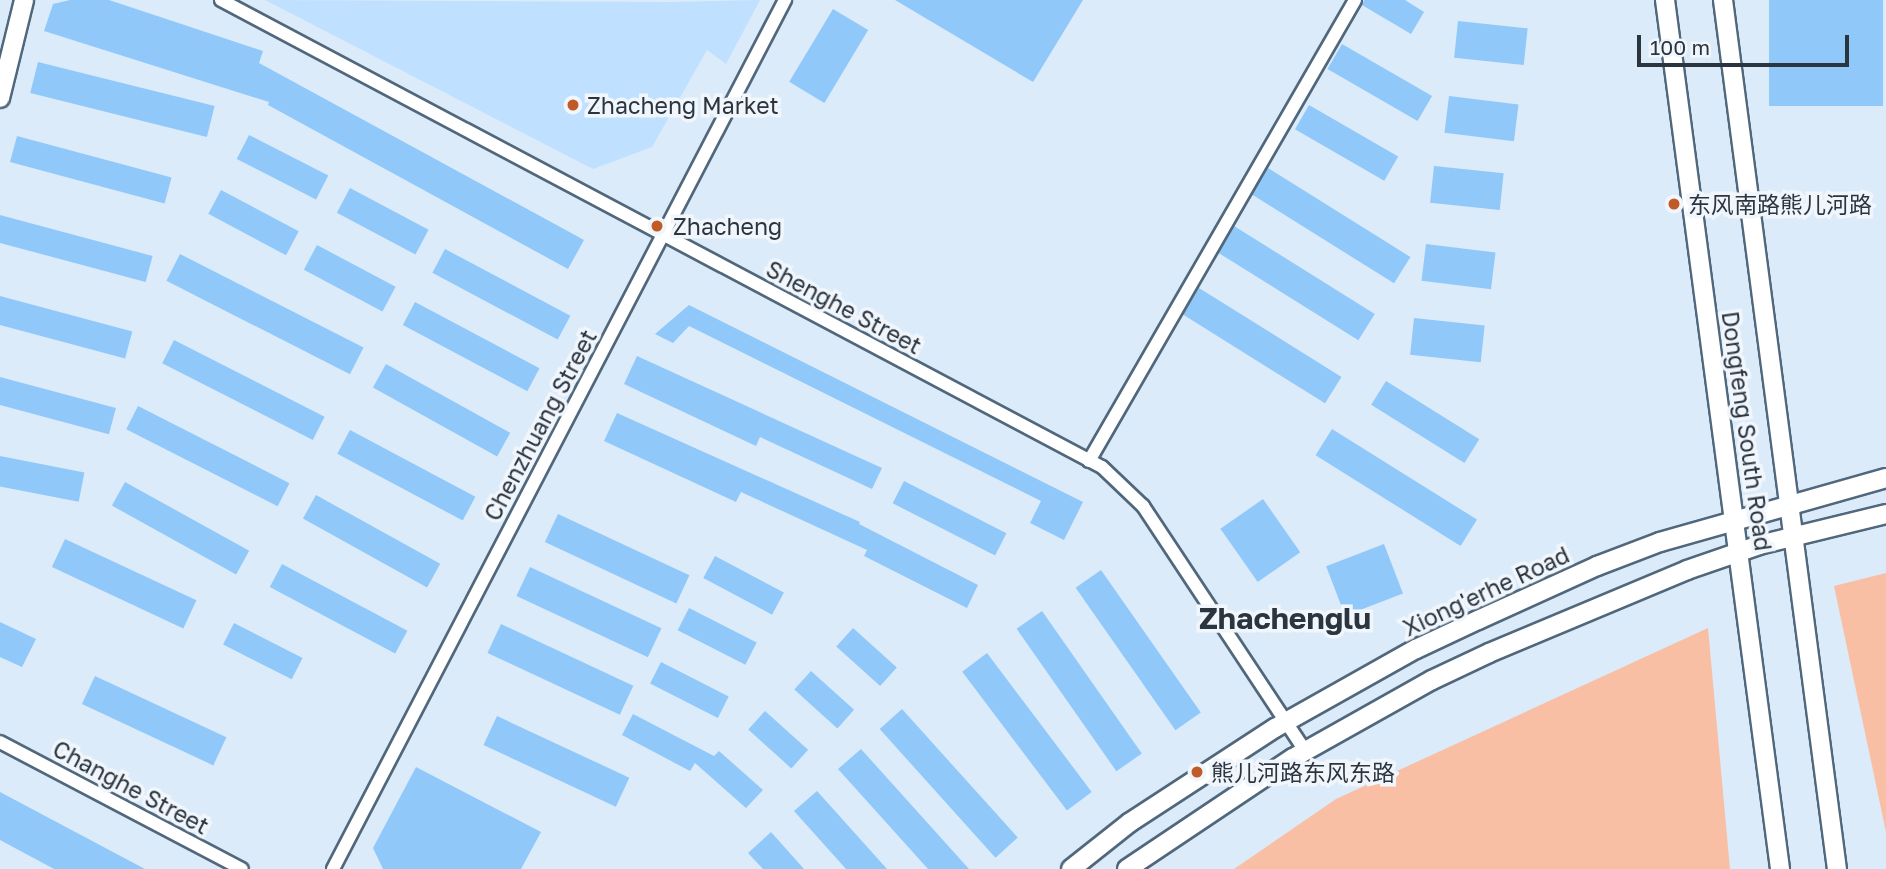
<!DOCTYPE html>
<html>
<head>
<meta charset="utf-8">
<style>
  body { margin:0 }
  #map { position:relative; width:1886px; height:869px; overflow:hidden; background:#dbebfa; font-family:"Golos Text","Noto Sans SC",sans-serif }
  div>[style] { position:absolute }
  .built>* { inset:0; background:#c0e0ff }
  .green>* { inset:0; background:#f9bfa5 }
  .building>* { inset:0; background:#91c8fa; transform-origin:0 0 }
  .roads { filter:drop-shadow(2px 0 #50677c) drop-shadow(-2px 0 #50677c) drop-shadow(0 2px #50677c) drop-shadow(0 -2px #50677c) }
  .street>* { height:12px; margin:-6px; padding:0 6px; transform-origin:6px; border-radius:6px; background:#fff }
  .secondary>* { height:18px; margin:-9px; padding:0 9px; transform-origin:9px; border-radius:9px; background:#fff }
  .dots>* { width:19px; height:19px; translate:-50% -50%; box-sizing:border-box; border:4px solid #f1f6fc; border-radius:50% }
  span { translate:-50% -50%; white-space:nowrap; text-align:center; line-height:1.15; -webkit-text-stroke:7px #f1f6fc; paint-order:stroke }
  .poi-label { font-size:23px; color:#2b353f }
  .left { translate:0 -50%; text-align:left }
  .street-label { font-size:23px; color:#2b353f }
  .district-label { font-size:30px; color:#2b353f; font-weight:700 }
  .scale { position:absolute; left:1637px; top:35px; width:212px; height:32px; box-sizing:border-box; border:4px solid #2b353f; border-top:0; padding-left:9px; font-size:21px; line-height:24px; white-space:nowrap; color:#2b353f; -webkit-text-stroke:5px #f1f6fc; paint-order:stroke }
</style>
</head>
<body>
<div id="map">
  <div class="built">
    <div style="clip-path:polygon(265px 0,670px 2px,760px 0,726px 64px,707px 50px,652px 147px,593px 169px)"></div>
  </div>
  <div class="green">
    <div style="clip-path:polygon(1886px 573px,1886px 832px,1834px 586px)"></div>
    <div style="clip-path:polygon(1708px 628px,1730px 869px,1234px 869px,1336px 799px)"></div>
  </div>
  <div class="building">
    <div style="clip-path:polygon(70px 0,109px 0,263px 51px,259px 63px,584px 240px,568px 269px,268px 105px,269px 102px,44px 31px,53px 4px)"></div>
    <div style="clip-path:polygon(895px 0,1083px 0,1033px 82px)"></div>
    <div style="clip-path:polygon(1364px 0,1405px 0,1424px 12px,1411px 34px,1362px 5px)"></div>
    <div style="left:1769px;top:0;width:114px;height:106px"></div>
    <div style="left:833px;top:9px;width:41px;height:85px;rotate:31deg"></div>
    <div style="left:1458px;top:21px;width:70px;height:37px;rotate:6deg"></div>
    <div style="left:1342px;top:44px;width:104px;height:29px;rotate:30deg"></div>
    <div style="left:38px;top:62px;width:182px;height:32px;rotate:14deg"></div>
    <div style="left:1449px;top:96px;width:70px;height:37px;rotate:7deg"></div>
    <div style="left:1309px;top:105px;width:103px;height:28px;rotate:30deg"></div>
    <div style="left:249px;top:135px;width:89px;height:27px;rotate:27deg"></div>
    <div style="left:17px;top:136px;width:160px;height:27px;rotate:15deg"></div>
    <div style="left:1434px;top:166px;width:70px;height:37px;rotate:6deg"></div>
    <div style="left:1268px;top:168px;width:168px;height:31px;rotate:32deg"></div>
    <div style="left:350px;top:188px;width:89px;height:28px;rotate:28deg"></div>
    <div style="left:221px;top:190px;width:88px;height:27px;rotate:28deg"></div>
    <div style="left:0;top:215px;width:158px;height:27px;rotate:15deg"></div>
    <div style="left:1234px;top:226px;width:166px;height:31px;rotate:32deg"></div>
    <div style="left:1426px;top:244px;width:70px;height:37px;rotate:7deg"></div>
    <div style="left:317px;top:245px;width:89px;height:28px;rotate:28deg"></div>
    <div style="left:445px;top:249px;width:142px;height:27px;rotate:28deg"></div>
    <div style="left:180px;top:254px;width:206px;height:30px;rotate:27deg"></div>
    <div style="left:1199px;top:288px;width:168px;height:31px;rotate:32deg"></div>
    <div style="left:0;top:296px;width:137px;height:28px;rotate:15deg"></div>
    <div style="left:415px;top:302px;width:141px;height:26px;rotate:28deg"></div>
    <div style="clip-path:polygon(689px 305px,1083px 502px,1064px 540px,1030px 523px,1041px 501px,689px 326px,673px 343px,655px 334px)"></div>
    <div style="left:1414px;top:318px;width:71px;height:37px;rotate:6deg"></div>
    <div style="left:174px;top:340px;width:169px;height:26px;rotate:27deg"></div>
    <div style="clip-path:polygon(637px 356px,882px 468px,872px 489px,760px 437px,756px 446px,624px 384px)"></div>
    <div style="left:386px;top:364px;width:142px;height:27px;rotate:29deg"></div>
    <div style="left:0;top:377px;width:120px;height:27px;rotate:15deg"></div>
    <div style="left:1386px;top:381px;width:110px;height:28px;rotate:32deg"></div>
    <div style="left:138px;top:406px;width:170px;height:26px;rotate:27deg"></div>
    <div style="clip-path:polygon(617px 413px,860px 522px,859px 524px,978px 585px,967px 608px,864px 556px,867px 550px,741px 492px,736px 502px,604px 441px)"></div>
    <div style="left:1332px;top:429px;width:171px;height:31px;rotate:32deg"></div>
    <div style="left:350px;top:430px;width:142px;height:27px;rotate:28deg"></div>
    <div style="left:0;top:456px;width:86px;height:30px;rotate:11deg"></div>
    <div style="left:904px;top:481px;width:115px;height:25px;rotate:27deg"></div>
    <div style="left:125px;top:482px;width:142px;height:27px;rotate:29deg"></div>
    <div style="left:316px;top:495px;width:142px;height:27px;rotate:29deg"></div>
    <div style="left:1263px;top:499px;width:65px;height:52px;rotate:55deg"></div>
    <div style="left:558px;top:514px;width:145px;height:31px;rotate:25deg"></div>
    <div style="left:65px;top:539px;width:145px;height:31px;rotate:25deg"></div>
    <div style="left:1384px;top:544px;width:53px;height:62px;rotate:69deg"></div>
    <div style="left:715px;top:556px;width:78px;height:25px;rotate:28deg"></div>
    <div style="left:282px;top:564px;width:142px;height:26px;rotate:28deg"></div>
    <div style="left:530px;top:567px;width:145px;height:32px;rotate:25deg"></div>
    <div style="left:1101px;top:570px;width:174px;height:31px;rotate:55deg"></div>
    <div style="left:689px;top:608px;width:76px;height:25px;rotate:27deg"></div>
    <div style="left:1042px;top:611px;width:174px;height:31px;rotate:55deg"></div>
    <div style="clip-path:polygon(0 622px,36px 639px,22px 667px,0 657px)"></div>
    <div style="left:234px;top:623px;width:77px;height:24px;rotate:27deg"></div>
    <div style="left:501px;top:624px;width:146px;height:32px;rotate:25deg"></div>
    <div style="left:853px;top:628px;width:59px;height:25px;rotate:42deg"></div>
    <div style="left:987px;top:653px;width:174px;height:31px;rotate:53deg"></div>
    <div style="left:661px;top:662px;width:76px;height:24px;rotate:27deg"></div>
    <div style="left:811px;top:671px;width:58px;height:25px;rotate:42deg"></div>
    <div style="left:95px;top:676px;width:145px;height:31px;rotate:25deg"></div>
    <div style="left:902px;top:709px;width:173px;height:30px;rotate:48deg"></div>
    <div style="left:765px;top:711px;width:58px;height:25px;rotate:42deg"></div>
    <div style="clip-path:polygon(633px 714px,714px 756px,719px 751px,763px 790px,746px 808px,695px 763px,690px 771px,622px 735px)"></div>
    <div style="left:497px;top:716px;width:146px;height:32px;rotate:25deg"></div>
    <div style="clip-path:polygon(861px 749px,969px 869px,928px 869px,838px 769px)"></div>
    <div style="clip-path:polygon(416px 767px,541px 832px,521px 869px,383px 869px,373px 848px)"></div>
    <div style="clip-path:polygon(817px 791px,887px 869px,846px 869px,794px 811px)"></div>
    <div style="clip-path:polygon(0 792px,145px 869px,54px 869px,0 840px)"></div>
    <div style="clip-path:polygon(771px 832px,804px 869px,763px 869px,748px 853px)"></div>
  </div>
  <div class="roads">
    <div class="street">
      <div style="left:221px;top:0;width:997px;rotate:27.93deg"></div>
      <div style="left:1102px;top:467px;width:57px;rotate:43.6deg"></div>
      <div style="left:1143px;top:506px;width:294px;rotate:56.5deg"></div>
      <div style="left:1089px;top:461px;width:532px;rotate:-60.01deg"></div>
      <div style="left:0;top:742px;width:273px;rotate:27.7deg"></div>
      <div style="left:333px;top:869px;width:980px;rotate:-62.52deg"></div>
    </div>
    <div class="secondary">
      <div style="left:1665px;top:0;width:877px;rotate:82.46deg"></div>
      <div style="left:1723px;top:0;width:876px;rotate:82.53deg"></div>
      <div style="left:0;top:98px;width:101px;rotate:-76.2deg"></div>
      <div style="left:1071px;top:869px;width:74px;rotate:-38.4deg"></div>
      <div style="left:1129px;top:823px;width:174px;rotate:-33.1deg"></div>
      <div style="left:1275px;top:728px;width:162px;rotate:-29.3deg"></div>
      <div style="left:1416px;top:649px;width:68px;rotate:-25.1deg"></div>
      <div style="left:1478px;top:620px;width:131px;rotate:-24.4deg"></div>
      <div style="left:1597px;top:566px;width:67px;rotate:-20.9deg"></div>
      <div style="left:1660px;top:542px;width:235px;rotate:-15.8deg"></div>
      <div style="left:1127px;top:869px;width:200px;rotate:-33.8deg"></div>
      <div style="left:1293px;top:758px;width:159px;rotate:-29.3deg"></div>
      <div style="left:1432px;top:680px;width:63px;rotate:-25.3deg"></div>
      <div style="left:1489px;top:653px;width:215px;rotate:-22.7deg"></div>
      <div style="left:1687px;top:570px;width:76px;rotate:-19.1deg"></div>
      <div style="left:1759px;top:545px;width:131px;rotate:-13.7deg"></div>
    </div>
  </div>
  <div class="dots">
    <div style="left:573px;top:105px;background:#c05b27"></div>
    <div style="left:1674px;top:204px;background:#c05b27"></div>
    <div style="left:657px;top:226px;background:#c05b27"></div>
    <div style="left:1197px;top:772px;background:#c05b27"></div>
  </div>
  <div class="poi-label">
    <span class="left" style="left:587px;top:105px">Zhacheng Market</span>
    <span class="left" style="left:1688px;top:204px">东风南路熊儿河路</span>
    <span class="left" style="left:673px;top:226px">Zhacheng</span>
    <span class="left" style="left:1211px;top:772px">熊儿河路东风东路</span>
  </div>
  <div class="street-label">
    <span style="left:844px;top:307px;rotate:28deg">Shenghe Street</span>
    <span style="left:540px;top:425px;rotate:-62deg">Chenzhuang Street</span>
    <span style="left:1747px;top:431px;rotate:82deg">Dongfeng South Road</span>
    <span style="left:1486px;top:591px;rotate:-25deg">Xiong'erhe Road</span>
    <span style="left:131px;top:787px;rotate:28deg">Changhe Street</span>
  </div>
  <div class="district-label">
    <span style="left:1285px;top:618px">Zhachenglu</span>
  </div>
  <div class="scale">100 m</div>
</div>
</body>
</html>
